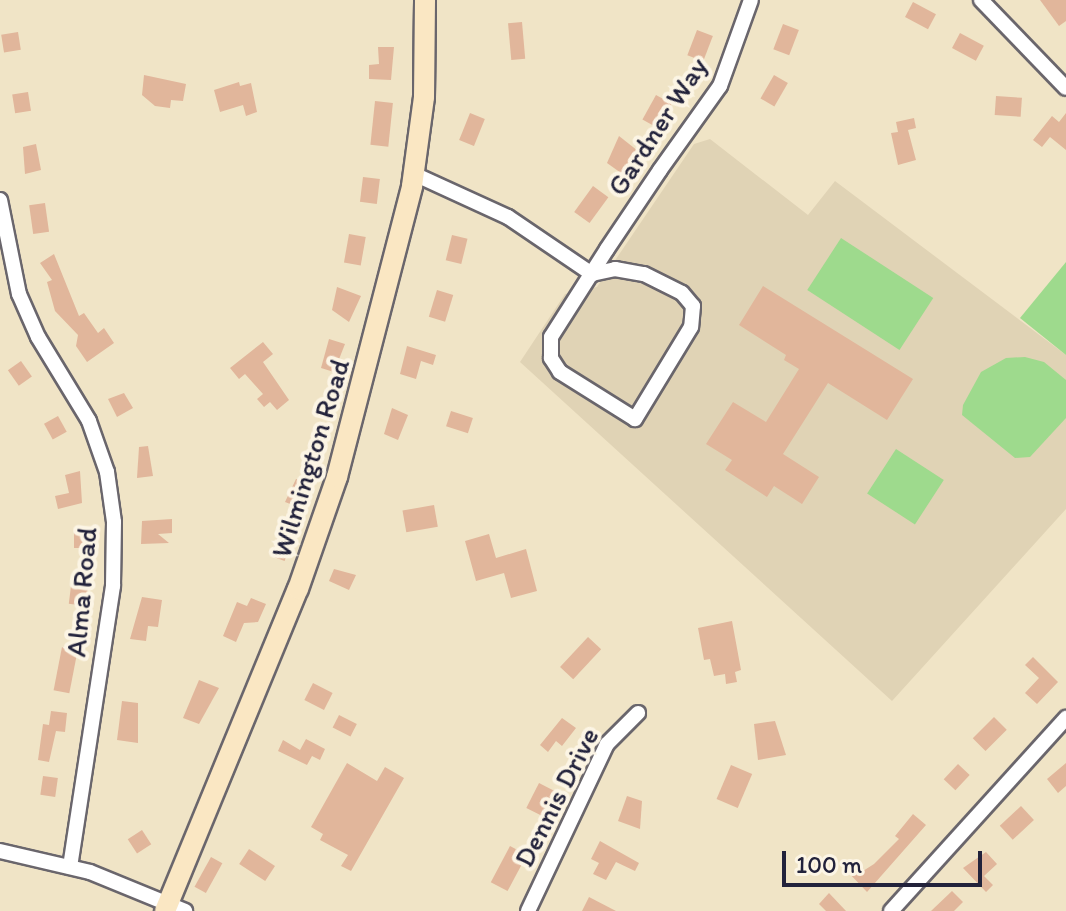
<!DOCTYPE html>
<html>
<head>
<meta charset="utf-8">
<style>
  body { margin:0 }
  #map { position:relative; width:1066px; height:911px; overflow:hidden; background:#f0e4c6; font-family:Itim,sans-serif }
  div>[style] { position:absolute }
  .built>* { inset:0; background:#e0d3b5 }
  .green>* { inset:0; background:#9eda8d; transform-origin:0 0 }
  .building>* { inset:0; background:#e1b69b; transform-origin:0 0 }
  .roads { filter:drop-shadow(2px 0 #6a666c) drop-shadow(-2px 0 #6a666c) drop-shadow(0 2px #6a666c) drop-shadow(0 -2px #6a666c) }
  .street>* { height:14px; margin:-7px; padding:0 7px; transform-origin:7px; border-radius:7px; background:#fff }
  .secondary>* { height:20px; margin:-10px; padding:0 10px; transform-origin:10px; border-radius:10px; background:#fae7c3 }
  span { translate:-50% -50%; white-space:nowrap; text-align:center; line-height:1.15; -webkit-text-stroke:8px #fcf5e5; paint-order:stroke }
  .street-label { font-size:28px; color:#22223b }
  .scale { position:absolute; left:782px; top:851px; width:200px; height:36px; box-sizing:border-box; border:4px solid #22223b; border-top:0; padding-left:10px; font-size:24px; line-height:28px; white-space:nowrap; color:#22223b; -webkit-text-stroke:6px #fcf5e5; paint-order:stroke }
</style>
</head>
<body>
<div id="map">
  <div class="built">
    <div style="clip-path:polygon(710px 139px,808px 215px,835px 181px,1066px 355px,1066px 509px,892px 701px,520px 362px,565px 294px,597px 287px,694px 144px)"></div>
  </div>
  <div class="green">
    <div style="left:841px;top:238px;width:110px;height:62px;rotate:33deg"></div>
    <div style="clip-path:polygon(1066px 262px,1066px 355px,1020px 318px)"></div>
    <div style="clip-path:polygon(1025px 357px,1044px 362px,1066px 380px,1066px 418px,1030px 457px,1015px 458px,962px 415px,963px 405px,981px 372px,1006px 358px)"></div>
    <div style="left:896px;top:449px;width:57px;height:53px;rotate:33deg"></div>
  </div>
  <div class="building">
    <div style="clip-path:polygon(1040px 0,1066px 0,1066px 21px,1059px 26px)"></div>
    <div style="left:913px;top:2px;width:26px;height:17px;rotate:28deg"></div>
    <div style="left:522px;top:22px;width:37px;height:14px;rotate:85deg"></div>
    <div style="left:783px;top:24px;width:17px;height:27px;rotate:21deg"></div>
    <div style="left:697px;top:30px;width:17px;height:27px;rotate:21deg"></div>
    <div style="left:18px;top:32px;width:18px;height:17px;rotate:81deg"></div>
    <div style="left:960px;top:33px;width:27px;height:17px;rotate:28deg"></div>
    <div style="clip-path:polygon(378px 47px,394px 47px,391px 80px,369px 79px,369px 65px,379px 64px)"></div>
    <div style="clip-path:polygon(144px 75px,186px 84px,183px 101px,171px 100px,170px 108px,155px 106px,142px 95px)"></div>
    <div style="left:774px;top:75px;width:16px;height:27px;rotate:30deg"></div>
    <div style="clip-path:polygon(239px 82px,240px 86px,251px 83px,257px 112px,246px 116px,243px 105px,220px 112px,214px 90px)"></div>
    <div style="left:28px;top:92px;width:19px;height:16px;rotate:81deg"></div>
    <div style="left:656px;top:95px;width:18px;height:28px;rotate:29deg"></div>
    <div style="left:996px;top:96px;width:26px;height:19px;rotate:4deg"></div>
    <div style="left:375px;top:101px;width:18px;height:44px;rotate:6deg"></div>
    <div style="left:470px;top:113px;width:16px;height:29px;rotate:22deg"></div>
    <div style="clip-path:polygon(1066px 113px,1066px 150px,1050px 137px,1042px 147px,1033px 140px,1052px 116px,1059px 122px)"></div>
    <div style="clip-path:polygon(914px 118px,916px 128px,908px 130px,916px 160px,898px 165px,891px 133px,898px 132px,896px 122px)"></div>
    <div style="clip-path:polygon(619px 136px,638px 151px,621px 173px,607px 163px)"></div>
    <div style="clip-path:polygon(36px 144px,41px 170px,25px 174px,23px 147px)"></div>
    <div style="left:363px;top:177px;width:17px;height:25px;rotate:7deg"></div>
    <div style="left:593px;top:186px;width:19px;height:32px;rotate:36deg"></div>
    <div style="left:45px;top:203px;width:29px;height:16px;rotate:82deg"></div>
    <div style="left:349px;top:234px;width:17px;height:29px;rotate:10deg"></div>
    <div style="left:452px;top:235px;width:16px;height:26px;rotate:14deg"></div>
    <div style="clip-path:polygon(54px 254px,79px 316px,84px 313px,98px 333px,104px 328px,114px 343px,87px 362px,76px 346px,78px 335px,55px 311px,47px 282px,52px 280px,40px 263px)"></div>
    <div style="clip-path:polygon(763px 286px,913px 379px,887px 420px,828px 383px,783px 454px,819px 477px,802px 504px,774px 486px,767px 497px,725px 470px,732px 460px,706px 444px,733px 402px,766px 422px,799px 369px,784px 360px,786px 355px,739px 325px)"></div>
    <div style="clip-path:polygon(337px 287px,361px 296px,349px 322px,332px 310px)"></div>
    <div style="left:437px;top:290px;width:17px;height:28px;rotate:17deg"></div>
    <div style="clip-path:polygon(329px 339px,345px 344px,334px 372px,321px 368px)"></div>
    <div style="clip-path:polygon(263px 342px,273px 354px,263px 362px,289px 400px,277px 410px,270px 402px,264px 407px,257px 399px,263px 394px,245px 374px,239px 379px,230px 368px)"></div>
    <div style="clip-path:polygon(407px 346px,436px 355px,433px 365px,421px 361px,416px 379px,400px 374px)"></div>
    <div style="left:21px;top:361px;width:19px;height:16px;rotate:55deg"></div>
    <div style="clip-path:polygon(124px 393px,133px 408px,117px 417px,108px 399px)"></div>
    <div style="clip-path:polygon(392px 408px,408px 415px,398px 440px,384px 434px)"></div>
    <div style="left:451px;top:411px;width:23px;height:16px;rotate:18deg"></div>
    <div style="left:58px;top:416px;width:18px;height:16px;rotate:61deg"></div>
    <div style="clip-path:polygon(148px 446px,153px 476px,137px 478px,139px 447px)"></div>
    <div style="clip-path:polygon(80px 471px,82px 503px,58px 509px,55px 496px,69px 493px,65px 475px)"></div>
    <div style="clip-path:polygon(296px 479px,312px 484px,306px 502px,301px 500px,298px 507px,285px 502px)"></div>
    <div style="left:434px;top:505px;width:22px;height:32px;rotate:80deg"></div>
    <div style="clip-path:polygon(172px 519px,172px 533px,158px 534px,169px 543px,141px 544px,142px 521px)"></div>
    <div style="left:74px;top:530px;width:17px;height:18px"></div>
    <div style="clip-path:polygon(489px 534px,496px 558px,526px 549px,537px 591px,511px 598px,504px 573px,476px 581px,465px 541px)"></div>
    <div style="left:277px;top:538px;width:15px;height:19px;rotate:20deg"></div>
    <div style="clip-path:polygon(334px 569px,356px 575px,349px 590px,329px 581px)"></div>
    <div style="left:71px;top:586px;width:17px;height:18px;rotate:7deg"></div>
    <div style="clip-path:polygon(142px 597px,162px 600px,158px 627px,148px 626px,146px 641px,130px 639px)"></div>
    <div style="clip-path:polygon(251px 598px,266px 604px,258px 622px,244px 623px,236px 642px,223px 636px,237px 602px,247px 606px)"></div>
    <div style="clip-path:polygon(732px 621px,741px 670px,735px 672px,737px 682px,726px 684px,725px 674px,714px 676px,710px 659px,704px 660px,698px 628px)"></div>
    <div style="left:588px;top:637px;width:18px;height:41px;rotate:43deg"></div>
    <div style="left:62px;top:647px;width:16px;height:44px;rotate:11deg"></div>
    <div style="clip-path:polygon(1033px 657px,1058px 682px,1037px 704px,1025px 693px,1039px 678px,1025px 665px)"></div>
    <div style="clip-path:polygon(199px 680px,219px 688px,199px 724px,183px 718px)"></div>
    <div style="left:313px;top:683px;width:22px;height:19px;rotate:27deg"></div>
    <div style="clip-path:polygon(122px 701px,138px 703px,138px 743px,117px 740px)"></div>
    <div style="clip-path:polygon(51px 711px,67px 713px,65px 732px,56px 731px,49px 762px,38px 760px,43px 724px,49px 725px)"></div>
    <div style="left:339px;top:715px;width:20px;height:14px;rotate:27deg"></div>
    <div style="left:994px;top:717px;width:18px;height:30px;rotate:45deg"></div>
    <div style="clip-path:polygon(562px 718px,576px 728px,562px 746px,556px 741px,548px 752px,540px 745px)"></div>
    <div style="clip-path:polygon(775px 721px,786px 755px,758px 760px,754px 724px)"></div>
    <div style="clip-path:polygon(306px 739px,325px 749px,320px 760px,312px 756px,307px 765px,278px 751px,283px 740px,300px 750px)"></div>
    <div style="clip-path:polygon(347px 763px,377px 781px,385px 767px,404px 778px,351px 871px,341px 866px,348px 855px,320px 840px,323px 834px,311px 827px)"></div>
    <div style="clip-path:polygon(1066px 763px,1066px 786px,1058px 793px,1047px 779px)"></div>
    <div style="left:958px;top:764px;width:16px;height:21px;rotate:43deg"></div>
    <div style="left:731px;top:765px;width:23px;height:37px;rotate:23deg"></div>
    <div style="left:43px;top:776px;width:15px;height:19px;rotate:8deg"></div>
    <div style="left:539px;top:783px;width:18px;height:28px;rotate:27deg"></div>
    <div style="clip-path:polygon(627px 796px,642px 801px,640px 829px,618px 821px)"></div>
    <div style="left:1021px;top:806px;width:19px;height:29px;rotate:47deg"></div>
    <div style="clip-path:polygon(913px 814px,926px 825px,867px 892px,847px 871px,856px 863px,863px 871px,874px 864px,899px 839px,895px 836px)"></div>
    <div style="left:142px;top:830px;width:17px;height:17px;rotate:57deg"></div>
    <div style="clip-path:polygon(600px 841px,639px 863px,635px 871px,616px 862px,606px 880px,593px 874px,599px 863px,591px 859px)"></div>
    <div style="left:510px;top:846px;width:19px;height:41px;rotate:28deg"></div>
    <div style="left:249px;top:849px;width:31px;height:18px;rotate:33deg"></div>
    <div style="clip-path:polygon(986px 852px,997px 864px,984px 876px,993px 885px,986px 892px,963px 868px)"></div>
    <div style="left:211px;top:857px;width:13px;height:34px;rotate:29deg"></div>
    <div style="clip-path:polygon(952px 891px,963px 902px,954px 911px,931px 911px)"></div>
    <div style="clip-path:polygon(829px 893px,846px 911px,826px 911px,819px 904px)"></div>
    <div style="clip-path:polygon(589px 897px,616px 911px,582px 911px)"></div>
  </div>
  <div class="roads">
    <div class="street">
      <div style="left:981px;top:0;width:122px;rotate:46deg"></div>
      <div style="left:414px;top:174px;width:103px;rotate:24.6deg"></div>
      <div style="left:508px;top:217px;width:102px;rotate:34.2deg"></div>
      <div style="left:0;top:200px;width:96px;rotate:78.6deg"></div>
      <div style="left:19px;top:294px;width:47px;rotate:66.2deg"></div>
      <div style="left:38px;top:337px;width:98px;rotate:58.7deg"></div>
      <div style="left:89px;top:421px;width:54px;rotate:70.6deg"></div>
      <div style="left:107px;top:472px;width:50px;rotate:82deg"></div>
      <div style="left:114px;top:522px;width:64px;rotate:90.9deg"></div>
      <div style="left:113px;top:586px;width:284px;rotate:98.7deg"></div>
      <div style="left:592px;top:274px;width:24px;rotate:-12deg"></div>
      <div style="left:615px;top:269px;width:29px;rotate:10deg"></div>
      <div style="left:644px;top:274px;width:42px;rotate:26.6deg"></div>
      <div style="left:682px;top:293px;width:17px;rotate:50deg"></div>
      <div style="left:693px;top:306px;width:21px;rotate:95deg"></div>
      <div style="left:691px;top:327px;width:108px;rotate:121.3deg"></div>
      <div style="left:635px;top:419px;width:89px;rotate:-147.9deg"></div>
      <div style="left:560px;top:372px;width:17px;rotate:-123deg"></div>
      <div style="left:551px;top:358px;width:21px;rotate:-90deg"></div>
      <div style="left:551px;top:337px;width:104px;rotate:-57.5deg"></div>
      <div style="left:607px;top:249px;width:95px;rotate:-56.1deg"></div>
      <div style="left:660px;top:170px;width:103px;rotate:-54.5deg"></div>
      <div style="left:720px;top:86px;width:91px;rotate:-70.2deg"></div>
      <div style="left:0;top:851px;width:92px;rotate:13.1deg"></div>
      <div style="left:90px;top:872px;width:103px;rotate:22.3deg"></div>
      <div style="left:528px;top:911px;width:185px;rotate:-64.7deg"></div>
      <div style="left:607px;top:744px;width:44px;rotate:-45deg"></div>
      <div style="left:891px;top:911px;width:261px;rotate:-47.8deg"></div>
    </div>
    <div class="secondary">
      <div style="left:165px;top:911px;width:348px;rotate:-67.6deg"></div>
      <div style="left:298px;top:589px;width:119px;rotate:-70.8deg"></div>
      <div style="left:337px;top:477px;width:301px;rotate:-75.5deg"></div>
      <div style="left:412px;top:186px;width:90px;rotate:-82.3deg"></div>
      <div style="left:424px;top:97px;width:97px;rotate:-89.4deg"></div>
    </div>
  </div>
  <div class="street-label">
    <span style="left:657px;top:126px;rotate:-57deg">Gardner Way</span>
    <span style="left:310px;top:458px;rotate:-73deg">Wilmington Road</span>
    <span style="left:81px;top:592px;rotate:-85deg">Alma Road</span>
    <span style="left:556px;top:797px;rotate:-63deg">Dennis Drive</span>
  </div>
  <div class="scale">100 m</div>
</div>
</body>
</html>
